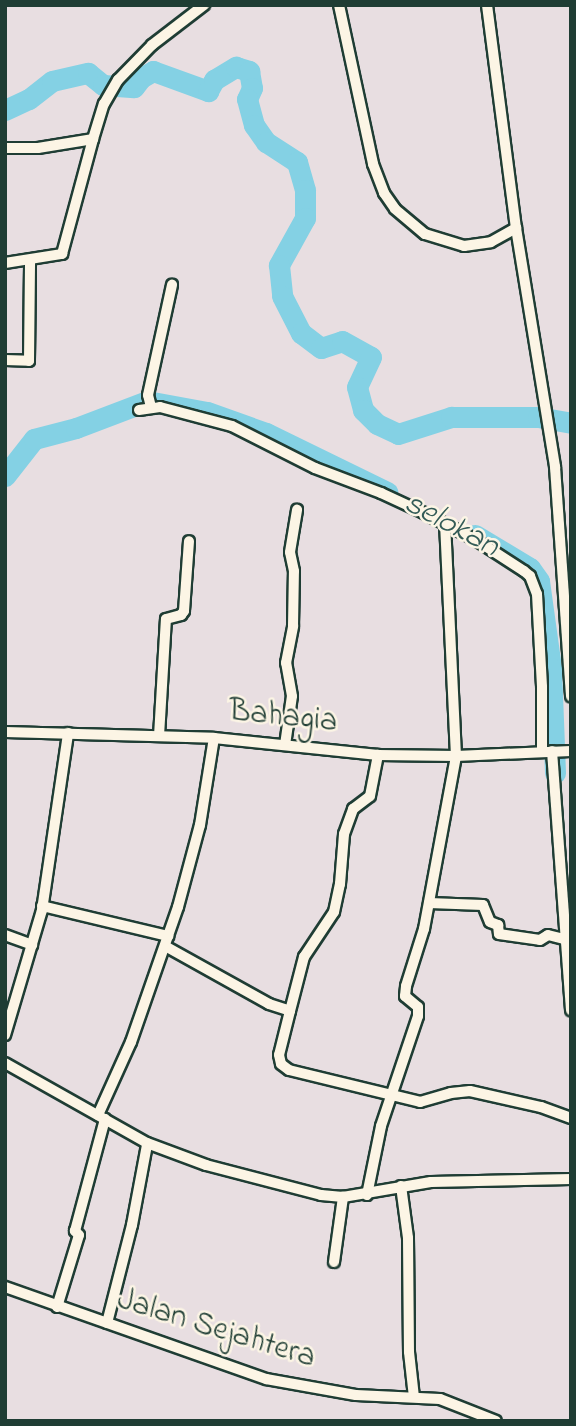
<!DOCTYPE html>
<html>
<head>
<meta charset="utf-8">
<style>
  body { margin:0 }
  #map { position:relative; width:576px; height:1426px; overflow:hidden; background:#e8dee1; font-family:"Indie Flower",sans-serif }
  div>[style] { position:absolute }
  .stream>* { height:3.5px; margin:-1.75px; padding:0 1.75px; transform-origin:1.75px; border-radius:1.75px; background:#84d1e4 }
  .river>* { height:21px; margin:-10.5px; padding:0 10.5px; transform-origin:10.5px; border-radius:10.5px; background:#84d1e4 }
  .roads { filter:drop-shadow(2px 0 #1f3d34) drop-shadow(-2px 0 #1f3d34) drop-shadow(0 2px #1f3d34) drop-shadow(0 -2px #1f3d34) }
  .minor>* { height:10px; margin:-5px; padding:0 5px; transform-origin:5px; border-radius:5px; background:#fcf5e5 }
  span { translate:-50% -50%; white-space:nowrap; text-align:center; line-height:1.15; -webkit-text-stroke:5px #fcf5e5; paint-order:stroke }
  .street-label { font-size:32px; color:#1f3d34 }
  .water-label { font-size:33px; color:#335b57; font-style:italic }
  .frame { position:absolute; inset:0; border:7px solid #1f3d34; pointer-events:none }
</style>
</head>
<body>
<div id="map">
  <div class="stream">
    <div style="left:408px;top:1203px;width:17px;rotate:83deg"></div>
    <div style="left:413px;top:1276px;width:24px;rotate:88deg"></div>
  </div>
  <div class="river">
    <div style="left:5px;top:110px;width:26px;rotate:-25deg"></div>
    <div style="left:29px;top:99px;width:29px;rotate:-38deg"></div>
    <div style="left:52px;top:81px;width:37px;rotate:-13deg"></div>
    <div style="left:88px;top:73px;width:19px;rotate:39deg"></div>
    <div style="left:103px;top:85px;width:31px;rotate:4deg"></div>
    <div style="left:134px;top:87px;width:11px;rotate:-52deg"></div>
    <div style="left:141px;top:78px;width:14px;rotate:-30deg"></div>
    <div style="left:153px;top:71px;width:59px;rotate:20deg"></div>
    <div style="left:208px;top:91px;width:13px;rotate:-61deg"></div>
    <div style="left:214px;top:80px;width:26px;rotate:-31deg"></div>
    <div style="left:236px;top:67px;width:14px;rotate:17deg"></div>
    <div style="left:249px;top:71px;width:17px;rotate:80deg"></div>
    <div style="left:252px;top:88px;width:12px;rotate:114deg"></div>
    <div style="left:247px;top:99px;width:27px;rotate:75deg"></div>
    <div style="left:254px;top:125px;width:21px;rotate:55deg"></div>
    <div style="left:266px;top:142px;width:37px;rotate:33deg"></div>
    <div style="left:297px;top:162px;width:29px;rotate:74deg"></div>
    <div style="left:305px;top:190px;width:28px;rotate:90deg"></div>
    <div style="left:305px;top:218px;width:54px;rotate:119deg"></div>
    <div style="left:279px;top:265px;width:31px;rotate:84deg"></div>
    <div style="left:282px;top:296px;width:42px;rotate:62.8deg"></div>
    <div style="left:301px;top:333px;width:25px;rotate:37deg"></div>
    <div style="left:321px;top:348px;width:22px;rotate:-18deg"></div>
    <div style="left:342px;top:341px;width:33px;rotate:29deg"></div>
    <div style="left:371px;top:357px;width:33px;rotate:115deg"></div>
    <div style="left:357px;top:387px;width:24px;rotate:75deg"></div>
    <div style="left:363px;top:410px;width:20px;rotate:45deg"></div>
    <div style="left:377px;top:424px;width:23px;rotate:25deg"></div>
    <div style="left:398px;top:434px;width:56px;rotate:-17.8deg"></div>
    <div style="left:451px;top:417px;width:87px"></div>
    <div style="left:538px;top:417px;width:34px;rotate:10deg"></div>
    <div style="left:5px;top:476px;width:47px;rotate:-51.9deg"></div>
    <div style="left:34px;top:439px;width:43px;rotate:-14.7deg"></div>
    <div style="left:76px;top:428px;width:76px;rotate:-20.8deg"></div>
    <div style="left:147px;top:401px;width:61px;rotate:10.4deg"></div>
    <div style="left:207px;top:412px;width:63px;rotate:19.6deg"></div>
    <div style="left:266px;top:433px;width:135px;rotate:26deg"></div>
    <div style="left:475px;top:535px;width:64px;rotate:31deg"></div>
    <div style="left:530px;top:568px;width:16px;rotate:55deg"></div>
    <div style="left:539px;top:581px;width:88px;rotate:82.1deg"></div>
    <div style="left:551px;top:668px;width:105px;rotate:87.8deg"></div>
  </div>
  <div class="roads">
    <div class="minor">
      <div style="left:339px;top:5px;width:163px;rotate:77.9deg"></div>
      <div style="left:373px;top:164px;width:31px;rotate:69deg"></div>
      <div style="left:384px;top:193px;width:19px;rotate:55deg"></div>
      <div style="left:395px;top:209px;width:39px;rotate:40deg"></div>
      <div style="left:425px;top:234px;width:41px;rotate:17.1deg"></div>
      <div style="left:464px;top:246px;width:27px;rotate:-8deg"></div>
      <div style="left:491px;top:242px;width:29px;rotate:-29deg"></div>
      <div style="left:487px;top:5px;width:225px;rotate:82.6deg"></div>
      <div style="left:516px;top:228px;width:242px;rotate:80.7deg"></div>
      <div style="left:555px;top:467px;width:230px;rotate:86deg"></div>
      <div style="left:5px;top:148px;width:33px"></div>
      <div style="left:38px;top:148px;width:56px;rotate:-9.3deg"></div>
      <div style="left:93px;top:139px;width:37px;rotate:-73deg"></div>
      <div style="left:104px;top:104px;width:28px;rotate:-60deg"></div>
      <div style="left:118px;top:80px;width:49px;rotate:-45.8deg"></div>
      <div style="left:152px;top:45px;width:66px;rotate:-37.6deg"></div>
      <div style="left:5px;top:263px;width:58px;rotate:-9deg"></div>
      <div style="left:62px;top:254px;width:119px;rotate:-74.9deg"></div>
      <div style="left:5px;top:360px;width:24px;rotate:2deg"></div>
      <div style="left:29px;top:361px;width:100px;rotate:-89.4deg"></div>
      <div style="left:151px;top:407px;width:12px;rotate:-104deg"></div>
      <div style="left:148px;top:395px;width:113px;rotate:-77.7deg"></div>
      <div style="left:139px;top:410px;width:21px;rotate:-8deg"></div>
      <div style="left:160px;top:407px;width:74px;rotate:14.8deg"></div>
      <div style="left:232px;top:426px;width:93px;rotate:26.8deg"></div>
      <div style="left:315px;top:468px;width:71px;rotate:20.7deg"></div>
      <div style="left:381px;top:493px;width:47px;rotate:24.9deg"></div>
      <div style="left:424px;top:513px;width:59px;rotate:27.4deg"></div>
      <div style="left:476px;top:540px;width:57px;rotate:32.9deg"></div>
      <div style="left:524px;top:571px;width:8px;rotate:40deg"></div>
      <div style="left:530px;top:576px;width:19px;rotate:69deg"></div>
      <div style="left:537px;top:594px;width:93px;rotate:86.9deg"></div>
      <div style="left:542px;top:687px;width:64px;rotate:90deg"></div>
      <div style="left:5px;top:732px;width:209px;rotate:1.6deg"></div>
      <div style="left:214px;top:738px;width:165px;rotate:5.9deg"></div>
      <div style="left:378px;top:755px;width:78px;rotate:0.7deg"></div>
      <div style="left:456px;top:756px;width:115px;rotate:-2.5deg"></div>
      <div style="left:159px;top:736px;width:117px;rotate:-86.6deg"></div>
      <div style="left:166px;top:619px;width:16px;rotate:-15deg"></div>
      <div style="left:181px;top:615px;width:5px;rotate:-53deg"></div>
      <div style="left:184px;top:611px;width:70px;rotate:-85.9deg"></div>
      <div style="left:285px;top:745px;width:49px;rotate:-81.9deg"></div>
      <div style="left:292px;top:696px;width:34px;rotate:-100deg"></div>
      <div style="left:286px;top:663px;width:38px;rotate:-79deg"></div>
      <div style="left:293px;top:626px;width:55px;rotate:-89deg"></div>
      <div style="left:294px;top:571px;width:19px;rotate:-102deg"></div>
      <div style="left:290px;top:552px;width:43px;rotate:-80.5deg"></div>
      <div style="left:552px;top:751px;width:260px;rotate:85.8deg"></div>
      <div style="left:429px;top:903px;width:54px;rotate:2.1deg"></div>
      <div style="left:483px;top:905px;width:18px;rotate:68deg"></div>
      <div style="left:490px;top:922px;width:9px;rotate:21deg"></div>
      <div style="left:498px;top:925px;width:9px;rotate:84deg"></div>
      <div style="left:499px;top:934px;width:41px;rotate:8.3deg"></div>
      <div style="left:540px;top:940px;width:9px;rotate:-32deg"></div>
      <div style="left:548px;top:935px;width:21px;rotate:14deg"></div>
      <div style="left:42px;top:906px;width:130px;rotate:13.4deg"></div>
      <div style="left:5px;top:935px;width:29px;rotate:20deg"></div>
      <div style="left:165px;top:946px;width:119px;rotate:29.1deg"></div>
      <div style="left:269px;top:1004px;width:22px;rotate:18deg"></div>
      <div style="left:290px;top:1011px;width:45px;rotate:104deg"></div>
      <div style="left:279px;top:1055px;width:9px;rotate:77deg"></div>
      <div style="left:281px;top:1064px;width:10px;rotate:37deg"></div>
      <div style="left:289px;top:1070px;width:135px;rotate:13.7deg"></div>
      <div style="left:420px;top:1102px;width:32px;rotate:-16deg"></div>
      <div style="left:451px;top:1093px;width:19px;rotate:-6deg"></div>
      <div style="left:470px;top:1091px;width:73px;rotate:12.7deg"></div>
      <div style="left:541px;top:1107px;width:32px;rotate:20deg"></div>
      <div style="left:290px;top:1011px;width:56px;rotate:-75.5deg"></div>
      <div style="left:304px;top:957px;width:54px;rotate:-56.3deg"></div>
      <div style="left:334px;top:912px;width:29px;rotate:-78deg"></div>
      <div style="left:340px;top:884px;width:50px;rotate:-85.4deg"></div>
      <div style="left:344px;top:834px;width:27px;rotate:-70deg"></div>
      <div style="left:353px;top:809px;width:21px;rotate:-37deg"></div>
      <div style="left:370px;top:796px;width:42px;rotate:-79deg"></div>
      <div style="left:5px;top:1035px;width:130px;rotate:-73.5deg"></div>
      <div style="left:42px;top:910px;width:179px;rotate:-81.6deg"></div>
      <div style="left:5px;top:1063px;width:163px;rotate:29.4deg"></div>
      <div style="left:147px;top:1143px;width:63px;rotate:20.4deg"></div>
      <div style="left:206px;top:1165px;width:119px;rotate:14.6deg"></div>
      <div style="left:321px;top:1195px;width:22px;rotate:5deg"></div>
      <div style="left:343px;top:1197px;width:89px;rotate:-9.7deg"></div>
      <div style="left:431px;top:1182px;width:140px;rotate:-1.2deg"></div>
      <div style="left:98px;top:1115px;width:80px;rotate:-65.7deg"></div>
      <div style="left:131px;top:1042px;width:143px;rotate:-70.8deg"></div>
      <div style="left:178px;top:907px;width:85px;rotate:-75deg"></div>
      <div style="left:200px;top:825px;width:88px;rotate:-80.9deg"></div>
      <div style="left:401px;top:1186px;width:52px;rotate:82.3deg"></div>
      <div style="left:408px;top:1238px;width:114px;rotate:89.5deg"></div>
      <div style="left:409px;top:1352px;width:45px;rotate:83.7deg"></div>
      <div style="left:367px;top:1195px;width:70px;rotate:-78.5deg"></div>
      <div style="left:381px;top:1126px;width:116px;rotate:-71.4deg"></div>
      <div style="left:418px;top:1016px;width:9px;rotate:-90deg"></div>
      <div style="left:418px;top:1007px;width:17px;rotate:-140deg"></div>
      <div style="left:405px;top:996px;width:10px;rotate:-84deg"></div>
      <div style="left:406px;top:986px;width:60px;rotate:-72.5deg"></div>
      <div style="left:424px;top:929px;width:176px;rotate:-79.5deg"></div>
      <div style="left:456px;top:756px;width:231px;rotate:-92.7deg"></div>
      <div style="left:334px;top:1262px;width:66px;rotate:-82.1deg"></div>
      <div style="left:5px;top:1287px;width:277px;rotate:19.4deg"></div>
      <div style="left:266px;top:1379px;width:91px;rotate:10.1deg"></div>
      <div style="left:356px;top:1395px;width:84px;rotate:2.7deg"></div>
      <div style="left:440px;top:1399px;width:60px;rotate:21.4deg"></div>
      <div style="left:57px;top:1307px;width:75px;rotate:-73deg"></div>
      <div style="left:79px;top:1235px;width:6px;rotate:-135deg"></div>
      <div style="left:75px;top:1231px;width:116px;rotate:-75deg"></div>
      <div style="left:107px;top:1323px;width:101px;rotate:-75.7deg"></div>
      <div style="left:132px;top:1225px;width:81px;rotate:-79.4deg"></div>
    </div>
  </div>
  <div class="street-label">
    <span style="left:283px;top:718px;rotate:6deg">Bahagia</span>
    <span style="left:216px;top:1330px;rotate:17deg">Jalan Sejahtera</span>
  </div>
  <div class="water-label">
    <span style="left:451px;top:526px;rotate:28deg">selokan</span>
  </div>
  <div class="frame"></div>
</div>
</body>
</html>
